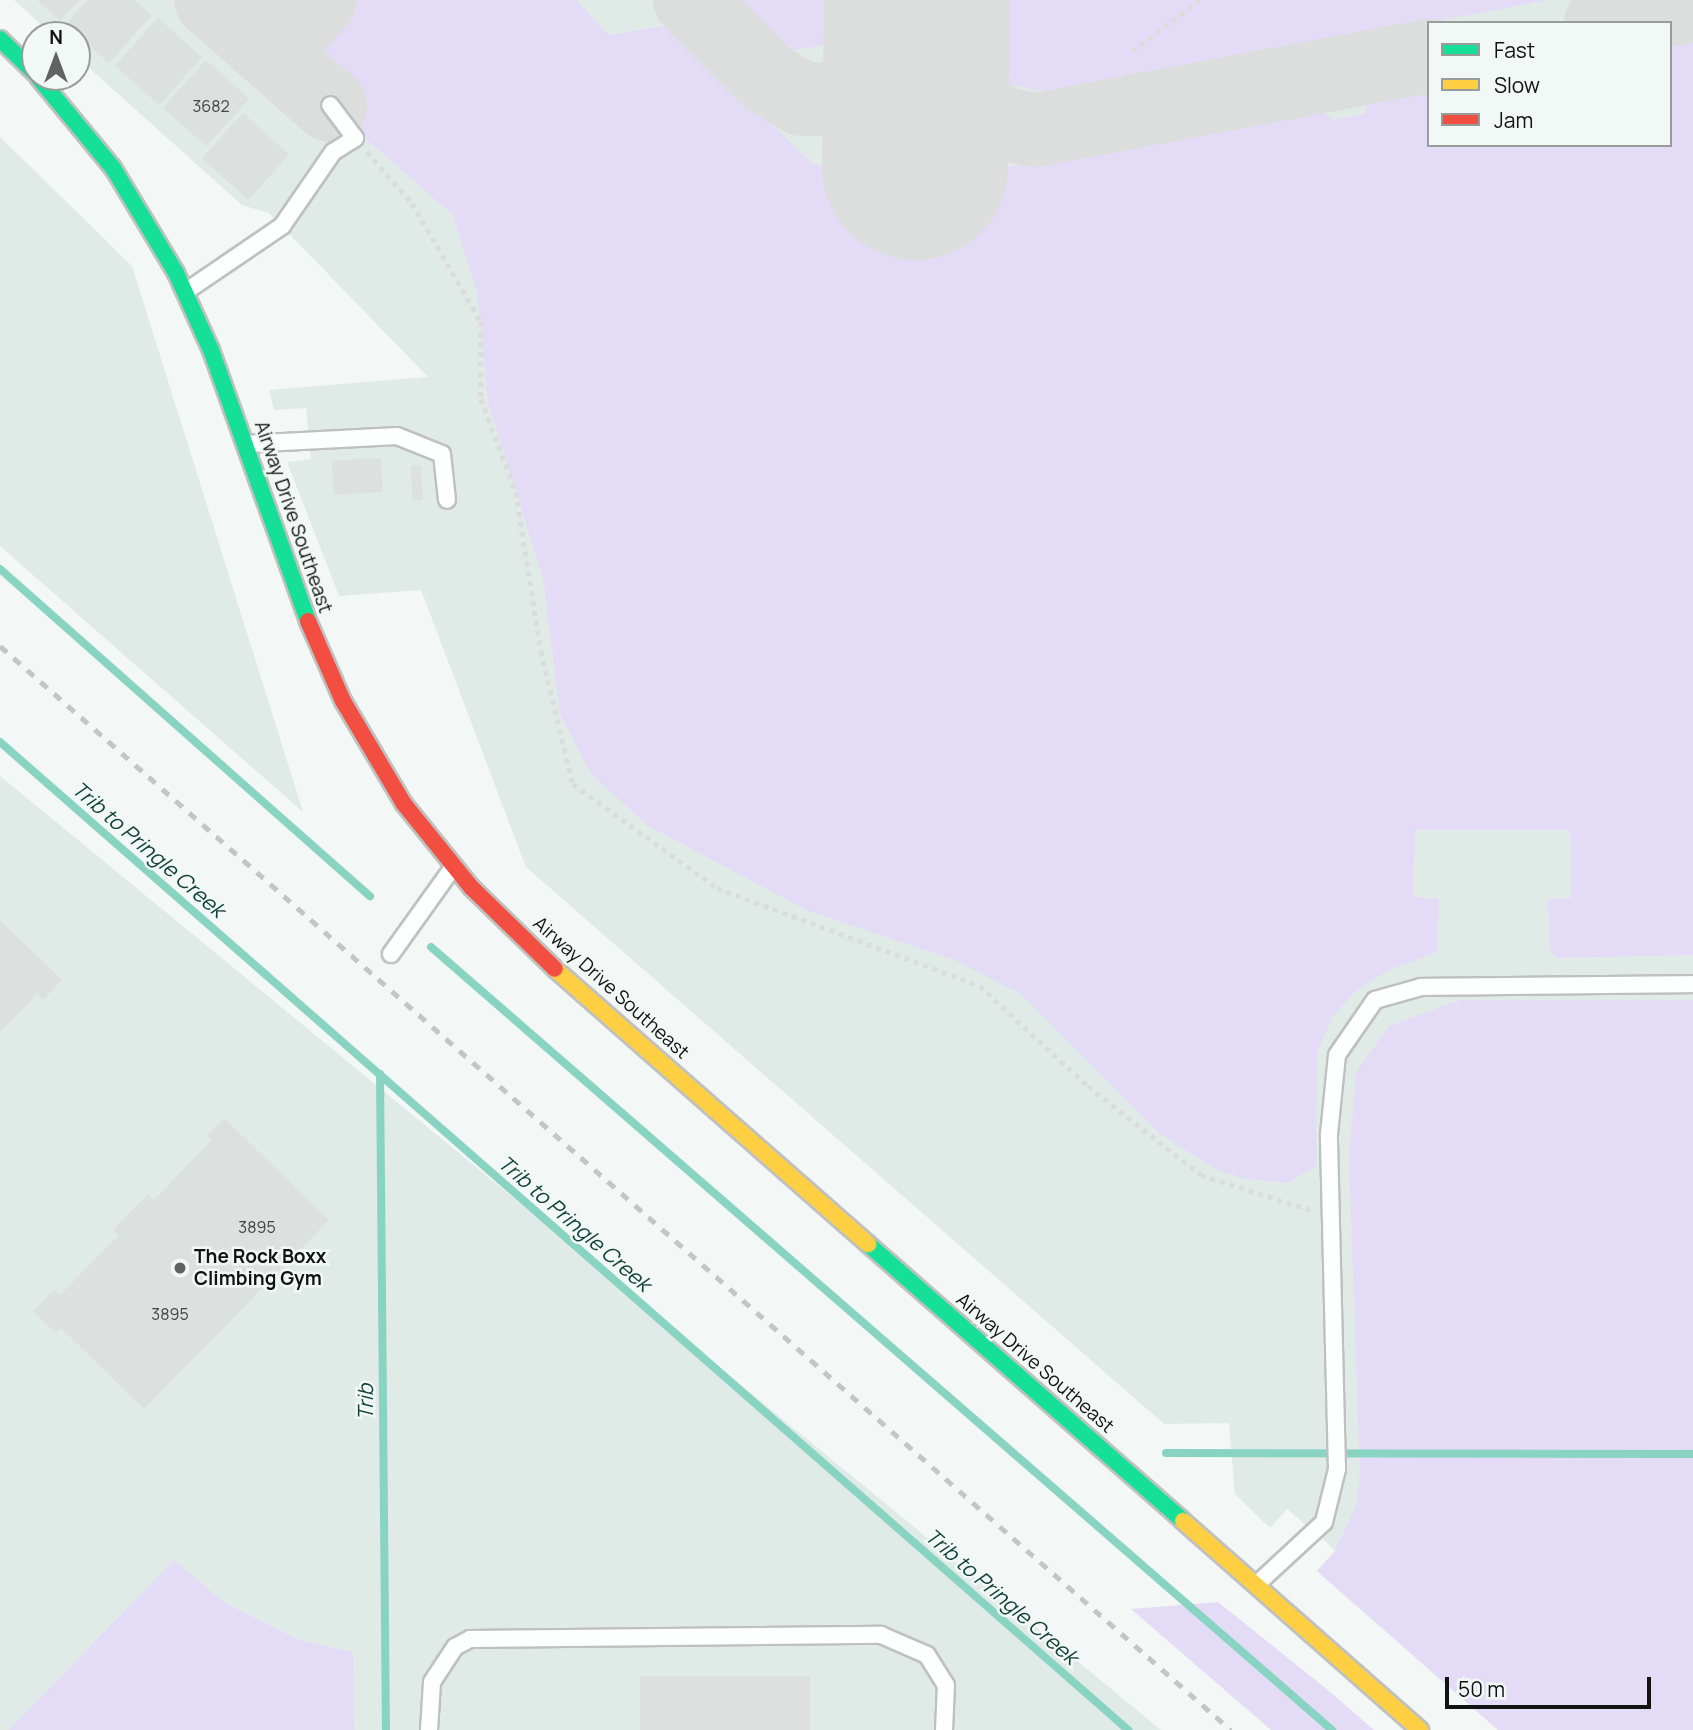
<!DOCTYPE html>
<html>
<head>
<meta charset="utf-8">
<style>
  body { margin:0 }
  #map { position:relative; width:1693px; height:1730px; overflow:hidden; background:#f3f7f5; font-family:Manrope,sans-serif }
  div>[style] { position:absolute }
  .built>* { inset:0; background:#e0eae7 }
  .green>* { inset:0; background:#e4dcf7 }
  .stream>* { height:8px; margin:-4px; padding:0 4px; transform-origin:4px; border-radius:4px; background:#89d3c3 }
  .taxiway>* { height:74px; margin:-37px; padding:0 37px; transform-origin:37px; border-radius:37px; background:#dcdedd }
  .runway>* { height:186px; margin:-93px; padding:0 93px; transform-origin:93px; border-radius:93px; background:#dcdedd }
  .building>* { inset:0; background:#dce0de; transform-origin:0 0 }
  .path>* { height:4.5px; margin-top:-2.25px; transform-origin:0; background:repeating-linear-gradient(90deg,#dbdcdc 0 5px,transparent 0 10px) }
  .roads { filter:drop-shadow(2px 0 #bec1c0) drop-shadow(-2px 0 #bec1c0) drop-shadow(0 2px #bec1c0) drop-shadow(0 -2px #bec1c0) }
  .lane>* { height:16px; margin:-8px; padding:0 8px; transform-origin:8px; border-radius:8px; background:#fdfefe }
  .fast>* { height:16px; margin:-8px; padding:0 8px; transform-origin:8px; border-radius:8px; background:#16e098 }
  .slow>* { height:16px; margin:-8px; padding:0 8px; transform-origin:8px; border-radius:8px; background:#ffcf43 }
  .jam>* { height:16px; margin:-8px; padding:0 8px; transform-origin:8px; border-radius:8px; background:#f24e42 }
  .rail>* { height:5px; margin-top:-2.5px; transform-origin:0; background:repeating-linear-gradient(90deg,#c4c5c5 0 9px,transparent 0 18px) }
  .dots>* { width:19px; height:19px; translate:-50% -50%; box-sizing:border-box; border:4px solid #f2f8f6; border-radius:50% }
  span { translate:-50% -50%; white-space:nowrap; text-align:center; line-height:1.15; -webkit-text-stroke:5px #f2f8f6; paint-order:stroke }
  .number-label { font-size:16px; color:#434645 }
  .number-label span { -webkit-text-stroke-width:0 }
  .street-label { font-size:19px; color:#101312 }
  .poi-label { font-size:19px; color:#101312; font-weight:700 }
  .left { translate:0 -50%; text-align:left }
  .water-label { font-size:21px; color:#103f37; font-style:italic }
  .legend { position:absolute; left:1427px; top:21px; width:245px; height:126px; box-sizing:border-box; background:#f2f8f6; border:2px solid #989c9b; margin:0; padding:9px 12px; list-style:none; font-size:21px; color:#101312 }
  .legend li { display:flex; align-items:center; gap:14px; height:35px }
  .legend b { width:35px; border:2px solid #989c9b }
  .north { position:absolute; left:21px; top:21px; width:70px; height:70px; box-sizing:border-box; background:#f2f8f6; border:2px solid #989c9b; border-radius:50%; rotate:0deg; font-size:19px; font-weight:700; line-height:28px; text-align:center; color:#101312 }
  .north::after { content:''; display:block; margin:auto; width:24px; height:32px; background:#5f6361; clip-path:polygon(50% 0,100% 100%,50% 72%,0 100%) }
  .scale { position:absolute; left:1445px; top:1677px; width:206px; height:32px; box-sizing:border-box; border:4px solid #101312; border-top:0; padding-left:9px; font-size:21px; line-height:24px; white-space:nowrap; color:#101312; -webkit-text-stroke:5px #f2f8f6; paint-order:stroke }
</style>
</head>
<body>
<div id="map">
  <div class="built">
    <div style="clip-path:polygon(evenodd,14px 0,1693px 0,1693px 1730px,1498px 1730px,1317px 1571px,1335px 1551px,1326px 1542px,1287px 1509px,1270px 1528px,1235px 1494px,1229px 1423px,1164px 1424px,526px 867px,421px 590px,339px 596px,287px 462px,311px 459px,306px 408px,274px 410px,269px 390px,428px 377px,269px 213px,242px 205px,77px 57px,77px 35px,53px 35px,14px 0,1429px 23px,1670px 23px,1670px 145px,1429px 145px,1429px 23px)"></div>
    <div style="clip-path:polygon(0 137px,132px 266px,303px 812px,0 546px)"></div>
    <div style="clip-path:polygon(0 776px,1161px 1730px,0 1730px)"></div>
  </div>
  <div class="green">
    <div style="clip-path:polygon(339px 0,576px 0,609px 35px,669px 25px,813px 164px,831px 166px,1007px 167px,1318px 108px,1334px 120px,1365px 114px,1368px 98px,1429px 87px,1429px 145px,1670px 145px,1670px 40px,1693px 36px,1693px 955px,1557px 958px,1550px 949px,1548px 899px,1571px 898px,1570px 830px,1415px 830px,1413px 897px,1439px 899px,1437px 952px,1389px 970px,1355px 992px,1333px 1016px,1317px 1053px,1316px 1166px,1288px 1183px,1248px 1179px,1221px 1172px,1161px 1135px,1021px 994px,954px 960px,808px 911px,647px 825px,591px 774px,560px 714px,543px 578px,488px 402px,477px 292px,453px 215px,365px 138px,348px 98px,327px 80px,308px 50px,309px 33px)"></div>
    <div style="clip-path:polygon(735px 0,853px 0,839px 33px,820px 46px,794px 50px,768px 34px)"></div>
    <div style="clip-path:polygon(981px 0,1548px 0,1057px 93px,1008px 85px,989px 63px)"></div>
    <div style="clip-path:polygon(1460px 1000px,1693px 1000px,1693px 1730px,1498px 1730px,1317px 1571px,1335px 1551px,1357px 1503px,1360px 1474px,1349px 1156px,1356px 1072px,1389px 1026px)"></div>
    <div style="clip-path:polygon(174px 1560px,225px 1603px,299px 1640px,353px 1652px,354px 1730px,9px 1730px)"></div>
    <div style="clip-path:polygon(1218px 1602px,1329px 1691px,1374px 1730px,1271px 1730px,1131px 1609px)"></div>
  </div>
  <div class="stream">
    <div style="left:0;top:569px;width:494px;rotate:41.5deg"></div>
    <div style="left:0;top:742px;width:1500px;rotate:41.21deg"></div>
    <div style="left:431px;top:947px;width:1194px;rotate:40.99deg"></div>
    <div style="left:380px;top:1074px;width:656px;rotate:89.48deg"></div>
    <div style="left:1166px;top:1453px;width:527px;rotate:0.11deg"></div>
  </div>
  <div class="taxiway">
    <div style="left:211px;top:0;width:159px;rotate:41.4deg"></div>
    <div style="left:690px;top:0;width:110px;rotate:45.4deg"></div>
    <div style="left:767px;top:78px;width:41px;rotate:31deg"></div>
    <div style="left:802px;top:99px;width:54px"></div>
    <div style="left:856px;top:99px;width:18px;rotate:-27deg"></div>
    <div style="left:872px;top:91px;width:69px;rotate:-50.3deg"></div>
    <div style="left:916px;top:38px;width:89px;rotate:49.5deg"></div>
    <div style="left:974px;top:106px;width:35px;rotate:31deg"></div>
    <div style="left:1004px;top:124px;width:33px;rotate:11deg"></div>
    <div style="left:1036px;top:130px;width:400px;rotate:-10.7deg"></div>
    <div style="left:1601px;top:23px;width:94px;rotate:-11.1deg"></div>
    <div style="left:255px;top:39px;width:31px;rotate:-4deg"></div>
    <div style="left:286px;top:37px;width:50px;rotate:-47.4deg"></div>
  </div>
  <div class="runway">
    <div style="left:915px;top:167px;width:167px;rotate:-89.3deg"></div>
  </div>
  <div class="building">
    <div style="clip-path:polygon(37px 0,79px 0,60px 21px)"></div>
    <div style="clip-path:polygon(87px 0,134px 0,152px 15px,109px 63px,66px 25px)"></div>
    <div style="left:158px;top:18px;width:59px;height:64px;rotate:42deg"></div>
    <div style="left:206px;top:60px;width:58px;height:64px;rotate:42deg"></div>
    <div style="left:243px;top:113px;width:62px;height:61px;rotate:42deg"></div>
    <div style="left:381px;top:458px;width:34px;height:49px;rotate:87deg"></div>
    <div style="left:421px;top:465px;width:35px;height:10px;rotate:87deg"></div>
    <div style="clip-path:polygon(0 920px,62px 980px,43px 1000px,37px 994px,0 1032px)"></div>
    <div style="clip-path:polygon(224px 1118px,329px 1220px,144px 1409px,61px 1328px,56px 1333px,33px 1311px,54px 1290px,60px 1295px,119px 1235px,113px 1230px,148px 1194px,154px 1200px,212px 1140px,207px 1135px)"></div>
    <div style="left:640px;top:1676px;width:170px;height:54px"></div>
  </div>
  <div class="path">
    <div style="left:1132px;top:51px;width:84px;rotate:-37.3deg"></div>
    <div style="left:367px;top:152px;width:68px;rotate:48.6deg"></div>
    <div style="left:412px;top:203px;width:138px;rotate:59.9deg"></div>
    <div style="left:481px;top:322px;width:77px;rotate:90deg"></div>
    <div style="left:481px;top:399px;width:99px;rotate:69.4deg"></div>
    <div style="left:516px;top:492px;width:161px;rotate:81.1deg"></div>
    <div style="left:541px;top:651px;width:137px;rotate:76.5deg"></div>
    <div style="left:573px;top:784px;width:178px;rotate:35.8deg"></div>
    <div style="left:717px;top:888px;width:281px;rotate:20.4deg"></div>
    <div style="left:980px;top:986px;width:147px;rotate:42.8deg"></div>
    <div style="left:1088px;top:1086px;width:144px;rotate:38.2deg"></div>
    <div style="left:1201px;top:1175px;width:115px;rotate:17.7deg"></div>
  </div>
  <div class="roads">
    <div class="lane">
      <div style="left:185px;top:292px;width:117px;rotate:-34.2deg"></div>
      <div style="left:282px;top:226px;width:90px;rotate:-55.4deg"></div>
      <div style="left:333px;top:152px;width:26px;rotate:-32deg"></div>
      <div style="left:355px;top:138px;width:41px;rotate:-127.1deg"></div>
      <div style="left:245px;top:444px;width:152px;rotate:-3deg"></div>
      <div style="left:397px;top:436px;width:48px;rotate:21.8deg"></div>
      <div style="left:442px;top:454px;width:46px;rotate:83.8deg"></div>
      <div style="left:391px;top:954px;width:108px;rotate:-54.4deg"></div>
      <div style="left:1256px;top:1585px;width:93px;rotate:-42.8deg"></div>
      <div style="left:1324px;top:1522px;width:55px;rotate:-76.2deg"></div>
      <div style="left:1337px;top:1469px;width:335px;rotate:-91.4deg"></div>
      <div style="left:1329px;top:1134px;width:79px;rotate:-84.2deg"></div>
      <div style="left:1337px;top:1055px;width:67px;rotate:-55.4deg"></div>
      <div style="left:1375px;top:1000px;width:48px;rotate:-15.8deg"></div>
      <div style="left:1421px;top:987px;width:272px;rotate:-0.6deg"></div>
      <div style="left:429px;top:1730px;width:48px;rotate:-86.4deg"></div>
      <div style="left:432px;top:1682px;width:42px;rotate:-56.7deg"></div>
      <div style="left:455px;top:1647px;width:17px;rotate:-28deg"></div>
      <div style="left:470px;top:1639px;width:411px;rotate:-0.6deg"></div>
      <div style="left:881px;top:1635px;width:50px;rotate:23.5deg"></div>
      <div style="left:927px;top:1655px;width:36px;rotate:58deg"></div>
      <div style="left:946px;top:1685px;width:45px;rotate:92.5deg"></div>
    </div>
    <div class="fast">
      <div style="left:0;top:39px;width:49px;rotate:44.2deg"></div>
      <div style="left:38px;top:77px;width:118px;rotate:50.5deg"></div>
      <div style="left:113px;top:168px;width:122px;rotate:59deg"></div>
      <div style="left:176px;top:273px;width:85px;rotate:65.6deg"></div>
      <div style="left:211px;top:350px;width:288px;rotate:70.3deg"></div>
      <div style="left:868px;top:1244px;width:419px;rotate:41.3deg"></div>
    </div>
    <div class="slow">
      <div style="left:555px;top:969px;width:417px;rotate:41.3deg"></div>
      <div style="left:1183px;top:1521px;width:316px;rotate:41.4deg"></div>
    </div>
    <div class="jam">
      <div style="left:308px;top:621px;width:87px;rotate:66.4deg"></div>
      <div style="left:343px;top:701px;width:120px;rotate:59.4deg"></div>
      <div style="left:404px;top:804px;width:107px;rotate:51.1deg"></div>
      <div style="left:471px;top:887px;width:117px;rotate:44.3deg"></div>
    </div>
  </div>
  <div class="rail">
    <div style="left:0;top:646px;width:1640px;rotate:41.37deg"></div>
  </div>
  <div class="dots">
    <div style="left:180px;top:1268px;background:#5f6361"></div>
  </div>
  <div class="number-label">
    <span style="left:211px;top:106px">3682</span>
    <span style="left:257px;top:1227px">3895</span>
    <span style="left:170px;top:1314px">3895</span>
  </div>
  <div class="street-label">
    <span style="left:293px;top:517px;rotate:71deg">Airway Drive Southeast</span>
    <span style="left:611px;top:988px;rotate:42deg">Airway Drive Southeast</span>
    <span style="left:1035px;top:1363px;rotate:41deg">Airway Drive Southeast</span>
  </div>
  <div class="poi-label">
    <span class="left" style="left:194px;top:1268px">The Rock Boxx<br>Climbing Gym</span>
  </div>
  <div class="water-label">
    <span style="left:149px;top:849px;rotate:41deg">Trib to Pringle Creek</span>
    <span style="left:575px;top:1223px;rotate:41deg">Trib to Pringle Creek</span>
    <span style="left:365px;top:1402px;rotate:-90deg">Trib</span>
    <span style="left:1002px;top:1596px;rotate:41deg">Trib to Pringle Creek</span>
  </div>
  <ul class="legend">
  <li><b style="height:9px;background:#16e098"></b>Fast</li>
  <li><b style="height:9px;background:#ffcf43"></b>Slow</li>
  <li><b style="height:9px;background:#f24e42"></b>Jam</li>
  </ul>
  <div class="north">N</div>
  <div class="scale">50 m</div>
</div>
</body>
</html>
